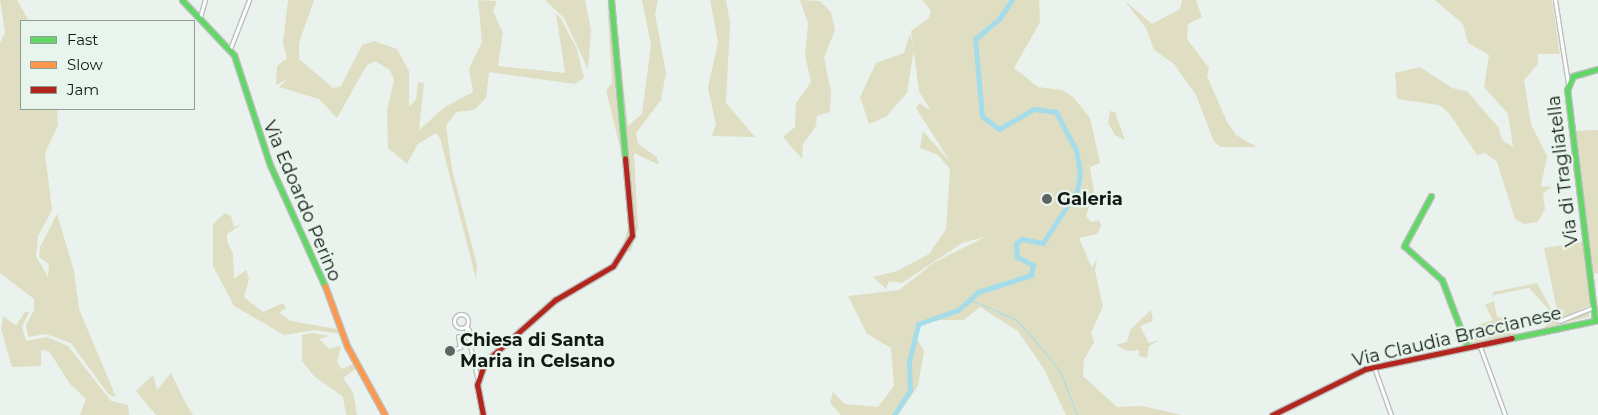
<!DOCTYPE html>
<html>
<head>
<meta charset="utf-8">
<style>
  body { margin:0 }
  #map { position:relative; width:1598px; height:415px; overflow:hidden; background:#eaf2ed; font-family:Montserrat,sans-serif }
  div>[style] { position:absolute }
  .green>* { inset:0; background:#e0dec2 }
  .stream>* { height:1px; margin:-0.5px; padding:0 0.5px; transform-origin:0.5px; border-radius:0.5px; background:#a4dcea }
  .river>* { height:5px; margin:-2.5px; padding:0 2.5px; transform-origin:2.5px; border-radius:2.5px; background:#a4dcea }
  .roads { filter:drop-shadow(1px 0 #bbc0bd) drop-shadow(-1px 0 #bbc0bd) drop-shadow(0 1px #bbc0bd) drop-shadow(0 -1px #bbc0bd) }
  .street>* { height:3px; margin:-1.5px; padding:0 1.5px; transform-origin:1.5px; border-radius:1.5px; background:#fcfdfc }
  .street>.ring { margin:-1.5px; padding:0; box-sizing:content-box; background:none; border:3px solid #fcfdfc; border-radius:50% }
  .fast>* { height:5px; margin:-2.5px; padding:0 2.5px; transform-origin:2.5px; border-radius:2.5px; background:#63d668 }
  .slow>* { height:5px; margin:-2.5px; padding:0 2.5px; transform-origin:2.5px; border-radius:2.5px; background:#ff974d }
  .jam>* { height:5px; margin:-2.5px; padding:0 2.5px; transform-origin:2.5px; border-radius:2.5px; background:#b3261e }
  .dots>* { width:14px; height:14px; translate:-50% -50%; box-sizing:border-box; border:2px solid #e7f5ec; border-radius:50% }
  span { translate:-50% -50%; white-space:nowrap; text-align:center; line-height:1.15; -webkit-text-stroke:4.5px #e7f5ec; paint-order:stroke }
  .street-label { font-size:18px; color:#131815 }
  .poi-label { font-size:18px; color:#131815; font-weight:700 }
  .left { translate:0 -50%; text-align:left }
  .legend { position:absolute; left:20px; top:20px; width:175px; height:90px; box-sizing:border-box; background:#e7f5ec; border:1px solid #929d96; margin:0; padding:6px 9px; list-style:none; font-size:15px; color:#131815 }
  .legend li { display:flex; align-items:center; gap:10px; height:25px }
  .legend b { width:25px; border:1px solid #929d96 }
</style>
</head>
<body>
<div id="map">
  <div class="green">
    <div style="clip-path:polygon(0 0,17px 0,29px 21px,21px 21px,21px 109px,74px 109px,57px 109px,58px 125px,45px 153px,52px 210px,38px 236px,36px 256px,48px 277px,49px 264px,39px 257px,40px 247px,57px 214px,74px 271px,79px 309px,116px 397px,109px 395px,71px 343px,46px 334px,28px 337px,26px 325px,34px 310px,34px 299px,0 273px,0 43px,5px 33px)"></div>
    <div style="clip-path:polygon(288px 0,314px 0,299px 43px,299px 59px,333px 88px,341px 86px,362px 45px,374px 41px,397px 49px,409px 71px,409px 107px,416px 99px,418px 82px,424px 83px,419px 130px,445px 107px,473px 92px,469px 69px,482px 42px,478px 0,497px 1px,493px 11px,503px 33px,498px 66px,565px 73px,556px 13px,561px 19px,577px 49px,584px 78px,575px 84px,489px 72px,486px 98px,474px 110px,456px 112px,446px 126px,452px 169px,477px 265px,476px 279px,440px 138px,436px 133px,418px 144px,407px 164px,388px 148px,387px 110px,394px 80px,390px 70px,375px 61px,367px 65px,337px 118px,319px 99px,279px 87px,288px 79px,276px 85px,277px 66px,287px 58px,283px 43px)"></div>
    <div style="clip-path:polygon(545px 0,585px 0,591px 30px,588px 69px,564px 18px)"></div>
    <div style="clip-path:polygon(607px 0,613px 46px,620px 54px,628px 126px,642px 114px,651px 45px,642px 0,658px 0,655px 14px,666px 73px,661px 100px,636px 133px,638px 144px,657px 157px,659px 165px,634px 153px,638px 228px,631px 251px,621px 252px,629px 224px,622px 156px,606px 90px,612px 83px)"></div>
    <div style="clip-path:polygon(710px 0,726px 0,730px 23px,726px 103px,755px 137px,712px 136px,716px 124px,708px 88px,718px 42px)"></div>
    <div style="clip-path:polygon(800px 0,820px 1px,831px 12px,835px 30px,824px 58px,831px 92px,830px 112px,817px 116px,816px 126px,803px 144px,802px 159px,783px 137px,795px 127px,796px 103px,811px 82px,805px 55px,808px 23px)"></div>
    <div style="clip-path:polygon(922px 0,1039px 0,1040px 22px,1014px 68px,1038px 87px,1062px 90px,1073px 97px,1090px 118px,1100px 163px,1090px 167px,1094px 193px,1086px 216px,1091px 222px,1099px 220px,1101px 226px,1097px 234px,1079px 238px,1092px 268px,1097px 258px,1095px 271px,1103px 306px,1091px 333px,1094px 342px,1084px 360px,1083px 376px,1117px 407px,1142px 406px,1182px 415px,1066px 415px,1044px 369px,1018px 331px,980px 307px,964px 320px,926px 320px,917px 325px,916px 337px,924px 351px,918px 386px,898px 415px,841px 415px,830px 403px,833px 392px,845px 404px,878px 407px,894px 386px,891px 348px,867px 334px,848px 296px,899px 290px,935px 262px,985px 237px,962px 243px,902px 283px,889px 281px,886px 289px,873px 277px,897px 271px,929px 254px,946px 229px,950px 169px,938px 155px,920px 148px,923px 131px,951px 163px,916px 108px,919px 103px,931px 111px,919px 91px,911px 31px,929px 18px,931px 10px)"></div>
    <div style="clip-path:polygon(1124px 0,1152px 24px,1180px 9px,1182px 0,1196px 0,1202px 17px,1188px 24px,1187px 39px,1209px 68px,1207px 76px,1227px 122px,1236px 135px,1257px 147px,1221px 147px,1214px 142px,1196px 95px,1174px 64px,1154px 50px,1146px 28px)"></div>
    <div style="clip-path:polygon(1435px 0,1552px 0,1560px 54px,1538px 54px,1538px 64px,1524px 80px,1531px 124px,1547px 156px,1541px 186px,1552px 187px,1543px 193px,1545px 209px,1538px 222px,1524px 224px,1515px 219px,1497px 162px,1485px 153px,1477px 155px,1449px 113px,1439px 105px,1397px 99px,1395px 73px,1420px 67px,1452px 88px,1467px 91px,1498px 127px,1502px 140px,1513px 147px,1508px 114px,1484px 87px,1489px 55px,1468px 43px,1463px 24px)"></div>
    <div style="clip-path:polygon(910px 34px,914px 49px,907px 93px,886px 117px,869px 124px,860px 97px,876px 63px,904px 53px)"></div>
    <div style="clip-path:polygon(1110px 111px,1115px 112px,1125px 140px,1115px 135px,1108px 123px)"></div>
    <div style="clip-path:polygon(1598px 130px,1598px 273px,1591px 274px,1573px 131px)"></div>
    <div style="clip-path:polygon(225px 213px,231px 216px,234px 227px,241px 225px,227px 234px,227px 241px,233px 254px,234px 279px,246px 270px,249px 279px,244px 297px,263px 312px,283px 303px,286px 308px,279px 313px,291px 321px,337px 329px,340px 334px,315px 330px,284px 335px,234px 306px,213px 266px,213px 224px)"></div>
    <div style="clip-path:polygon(1583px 242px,1590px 305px,1559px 319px,1544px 248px)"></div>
    <div style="clip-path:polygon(1537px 283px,1558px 322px,1591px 309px,1589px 317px,1544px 328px,1550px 319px,1548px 309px,1529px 288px,1494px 295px,1493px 299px,1493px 292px)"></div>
    <div style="clip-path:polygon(1494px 301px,1497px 317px,1507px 320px,1505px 333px,1519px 333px,1467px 345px,1464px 330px,1493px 320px,1485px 305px)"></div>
    <div style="clip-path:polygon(1151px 310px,1153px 321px,1140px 326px,1149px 343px,1160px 340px,1149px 346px,1147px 358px,1139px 356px,1139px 350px,1127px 351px,1116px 345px,1127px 342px,1130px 330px)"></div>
    <div style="clip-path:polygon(25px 312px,29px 312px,22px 327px,26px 341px,47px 337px,68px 346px,111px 401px,128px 405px,129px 415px,80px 415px,86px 399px,70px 384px,49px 351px,41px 350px,41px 366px,12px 367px,1px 329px,3px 316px,16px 326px)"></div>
    <div style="clip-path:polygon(312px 333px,329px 336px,319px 339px,329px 349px,341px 346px,337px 361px,341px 369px,354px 364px,357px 368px,343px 378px,353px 392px,357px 415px,346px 415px,343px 397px,314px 376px,302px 361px,302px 335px)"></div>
    <div style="clip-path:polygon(171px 373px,185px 402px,193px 415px,156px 415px,136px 391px,153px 375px,157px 390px)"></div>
  </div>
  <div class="stream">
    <div style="left:971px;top:300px;width:48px;rotate:23.4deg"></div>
    <div style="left:1015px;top:319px;width:34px;rotate:47deg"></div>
    <div style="left:1038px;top:344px;width:35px;rotate:51deg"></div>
    <div style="left:1060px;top:371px;width:47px;rotate:68.9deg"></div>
  </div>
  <div class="river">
    <div style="left:894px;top:415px;width:30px;rotate:-57deg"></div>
    <div style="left:910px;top:390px;width:29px;rotate:-92deg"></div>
    <div style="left:909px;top:361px;width:38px;rotate:-76deg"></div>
    <div style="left:918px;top:324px;width:42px;rotate:-19.3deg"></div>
    <div style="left:958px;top:310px;width:27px;rotate:-42deg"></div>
    <div style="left:978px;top:292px;width:56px;rotate:-17.8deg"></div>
    <div style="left:1031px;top:275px;width:10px;rotate:-79deg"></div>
    <div style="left:1033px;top:265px;width:18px;rotate:-153deg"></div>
    <div style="left:1017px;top:257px;width:14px;rotate:-94deg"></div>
    <div style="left:1016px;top:243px;width:7px;rotate:-34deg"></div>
    <div style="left:1022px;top:239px;width:21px;rotate:11deg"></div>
    <div style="left:1043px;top:243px;width:63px;rotate:-57.3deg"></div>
    <div style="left:1077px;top:190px;width:16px;rotate:-79deg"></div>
    <div style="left:1080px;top:174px;width:24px;rotate:-99deg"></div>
    <div style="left:1076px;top:150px;width:43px;rotate:-117.8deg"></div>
    <div style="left:1056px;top:112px;width:22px;rotate:-172deg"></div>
    <div style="left:1034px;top:109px;width:40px;rotate:150.3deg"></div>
    <div style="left:999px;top:129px;width:21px;rotate:-143deg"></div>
    <div style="left:982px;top:116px;width:77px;rotate:-95.2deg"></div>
    <div style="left:975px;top:39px;width:31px;rotate:-40deg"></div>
    <div style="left:999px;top:19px;width:23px;rotate:-56deg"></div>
  </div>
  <div class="roads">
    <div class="street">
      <div style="left:1555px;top:0;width:84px;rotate:81.1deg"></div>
      <div style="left:200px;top:17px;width:18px;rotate:-74deg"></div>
      <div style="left:230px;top:49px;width:53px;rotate:-68.8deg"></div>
      <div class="ring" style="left:454px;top:314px;width:11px;height:11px"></div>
      <div style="left:1559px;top:321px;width:37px;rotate:-22deg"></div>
      <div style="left:467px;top:327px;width:12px;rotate:59deg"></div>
      <div style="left:473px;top:337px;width:6px;rotate:129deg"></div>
      <div style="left:466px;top:328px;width:54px;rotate:77.2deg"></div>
      <div style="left:1479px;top:344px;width:76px;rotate:69.9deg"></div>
      <div style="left:455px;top:349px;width:5px;rotate:-22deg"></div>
      <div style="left:460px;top:347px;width:11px;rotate:-100deg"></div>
      <div style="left:1374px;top:367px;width:51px;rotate:70.5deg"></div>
    </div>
    <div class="fast">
      <div style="left:182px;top:0;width:76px;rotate:46.6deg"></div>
      <div style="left:234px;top:55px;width:116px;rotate:71.9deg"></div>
      <div style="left:270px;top:165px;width:133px;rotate:65.6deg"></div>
      <div style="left:611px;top:0;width:159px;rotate:84.9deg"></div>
      <div style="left:1431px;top:196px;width:57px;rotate:118.4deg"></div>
      <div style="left:1404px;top:246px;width:51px;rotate:41.8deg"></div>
      <div style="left:1442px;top:280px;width:71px;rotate:69.3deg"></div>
      <div style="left:1595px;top:320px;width:232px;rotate:-96.9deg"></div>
      <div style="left:1567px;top:90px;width:15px;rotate:-67deg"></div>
      <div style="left:1573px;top:76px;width:26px;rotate:-16deg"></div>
      <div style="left:1512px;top:338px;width:88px;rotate:-11.8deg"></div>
    </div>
    <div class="slow">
      <div style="left:325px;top:286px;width:64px;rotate:69.9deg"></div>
      <div style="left:347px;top:346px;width:79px;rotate:61.2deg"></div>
    </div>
    <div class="jam">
      <div style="left:483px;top:415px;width:31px;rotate:-101deg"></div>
      <div style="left:477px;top:385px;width:24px;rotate:-71deg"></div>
      <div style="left:485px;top:362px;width:94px;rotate:-41.5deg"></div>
      <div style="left:555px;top:300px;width:67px;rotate:-30.4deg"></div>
      <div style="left:613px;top:266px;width:36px;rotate:-58deg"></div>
      <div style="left:632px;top:235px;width:77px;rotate:-95.2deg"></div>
      <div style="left:1272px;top:415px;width:104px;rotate:-26.3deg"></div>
      <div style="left:1365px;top:369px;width:150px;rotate:-11.9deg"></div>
    </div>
  </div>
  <div class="dots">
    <div style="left:1047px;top:199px;background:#5e6461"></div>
    <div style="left:450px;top:351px;background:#5e6461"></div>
  </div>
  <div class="street-label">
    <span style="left:1563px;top:171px;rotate:-97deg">Via di Tragliatella</span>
    <span style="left:302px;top:201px;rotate:67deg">Via Edoardo Perino</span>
    <span style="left:1457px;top:337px;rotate:-13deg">Via Claudia Braccianese</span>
  </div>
  <div class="poi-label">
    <span class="left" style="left:1057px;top:199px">Galeria</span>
    <span class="left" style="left:460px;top:351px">Chiesa di Santa<br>Maria in Celsano</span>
  </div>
  <ul class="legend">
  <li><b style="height:6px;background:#63d668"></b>Fast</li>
  <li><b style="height:6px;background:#ff974d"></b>Slow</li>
  <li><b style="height:6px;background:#b3261e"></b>Jam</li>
  </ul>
</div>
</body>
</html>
